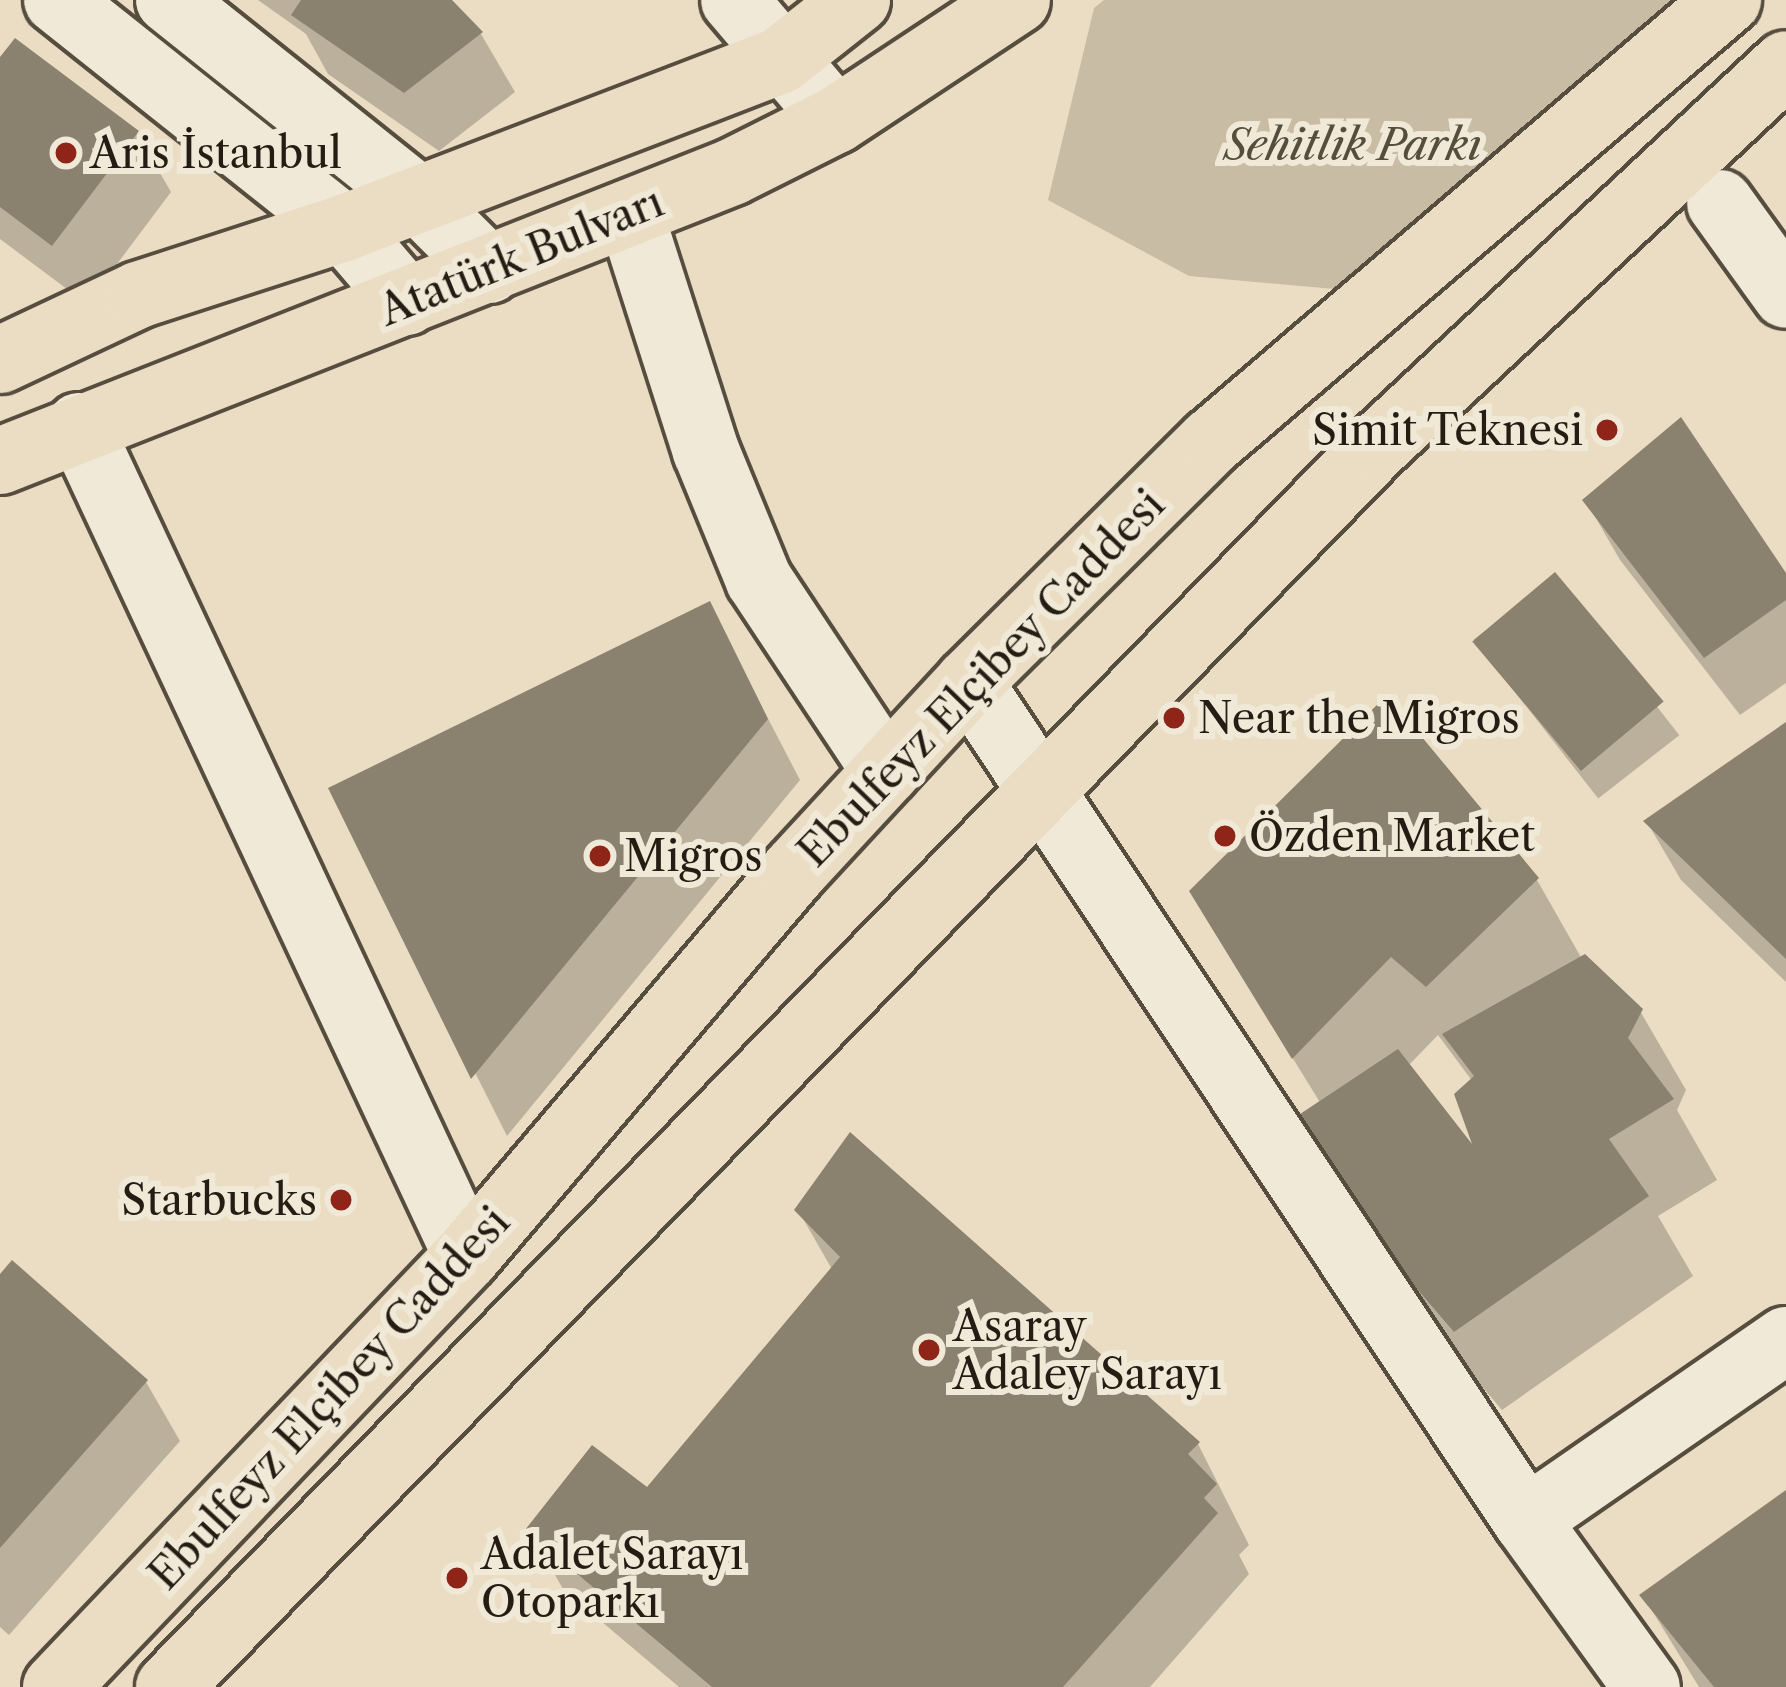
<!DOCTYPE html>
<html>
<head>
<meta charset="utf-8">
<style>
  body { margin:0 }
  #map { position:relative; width:1786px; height:1687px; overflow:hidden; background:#eaddc3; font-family:"Libre Caslon Text",serif }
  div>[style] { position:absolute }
  .green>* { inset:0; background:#c9bca5 }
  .shadow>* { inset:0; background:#0003; transform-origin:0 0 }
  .building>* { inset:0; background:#8b816f; transform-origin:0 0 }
  .roads { filter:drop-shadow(3px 0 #564d3f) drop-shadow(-3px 0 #564d3f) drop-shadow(0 3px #564d3f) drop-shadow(0 -3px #564d3f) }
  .minor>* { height:66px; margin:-33px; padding:0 33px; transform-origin:33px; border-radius:33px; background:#f1e9d8 }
  .major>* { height:66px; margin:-33px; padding:0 33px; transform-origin:33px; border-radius:33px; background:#eaddc3 }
  .dots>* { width:33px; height:33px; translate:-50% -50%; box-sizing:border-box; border:6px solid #f1e9d8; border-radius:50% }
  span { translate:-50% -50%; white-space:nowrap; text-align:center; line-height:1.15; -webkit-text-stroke:12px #f1e9d8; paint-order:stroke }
  .park-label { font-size:42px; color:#564d3f; font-style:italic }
  .poi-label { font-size:42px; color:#251d13 }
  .left { translate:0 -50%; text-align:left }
  .right { translate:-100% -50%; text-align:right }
  .street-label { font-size:42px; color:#251d13 }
</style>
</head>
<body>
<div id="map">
  <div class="green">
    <div style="clip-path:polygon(1104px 0,1755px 0,1379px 293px,1189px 276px,1048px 200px,1094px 8px)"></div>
  </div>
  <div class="shadow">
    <div style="clip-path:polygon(258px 0,447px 0,481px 34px,515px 92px,439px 151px,328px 74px,306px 34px)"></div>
    <div style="clip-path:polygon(0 61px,137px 133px,171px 192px,87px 304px,0 239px)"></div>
    <div style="clip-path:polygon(1586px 501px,1786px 578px,1786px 683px,1740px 715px,1620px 560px)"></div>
    <div style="left:1555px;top:576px;width:202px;height:103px;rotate:52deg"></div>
    <div style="clip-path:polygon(709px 605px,800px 780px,507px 1136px,332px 789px)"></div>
    <div style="clip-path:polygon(1786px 726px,1786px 982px,1681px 880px,1647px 822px)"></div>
    <div style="clip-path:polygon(evenodd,1537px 880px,1582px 959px,1640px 1011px,1686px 1090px,1677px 1110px,1717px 1180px,1658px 1216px,1693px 1276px,1502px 1410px,1329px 1207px,1321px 1104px,1239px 971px,1537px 880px,1438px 1035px,1473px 1082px,1479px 1155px,1408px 1066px,1438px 1035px)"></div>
    <div style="clip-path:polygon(798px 1210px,1198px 1444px,1249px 1545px,1239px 1555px,1249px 1574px,1150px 1687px,679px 1687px,563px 1589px,529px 1530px,648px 1491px,833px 1271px)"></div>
    <div style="clip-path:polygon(0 1278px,146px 1382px,180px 1441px,9px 1635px,0 1627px)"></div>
    <div style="clip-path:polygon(1786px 1494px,1786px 1687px,1699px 1687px,1643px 1596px)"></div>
  </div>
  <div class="building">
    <div style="clip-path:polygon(301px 0,452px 0,483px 32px,404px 93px,291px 15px)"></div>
    <div style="clip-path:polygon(15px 38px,139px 131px,52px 246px,0 207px,0 57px)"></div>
    <div style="clip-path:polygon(1681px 417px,1786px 573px,1786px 600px,1704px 658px,1582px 500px)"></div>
    <div style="left:1555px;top:572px;width:169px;height:108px;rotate:50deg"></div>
    <div style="clip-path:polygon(710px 601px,768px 719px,471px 1079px,328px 788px)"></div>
    <div style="clip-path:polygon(1387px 695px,1539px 878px,1426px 987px,1391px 957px,1292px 1059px,1189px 891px)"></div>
    <div style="clip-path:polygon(1786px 722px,1786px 959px,1643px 821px)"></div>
    <div style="clip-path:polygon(1585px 954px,1643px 1009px,1628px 1038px,1674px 1099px,1609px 1139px,1649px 1196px,1454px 1332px,1279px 1128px,1398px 1049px,1472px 1144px,1454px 1094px,1474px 1076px,1442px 1034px)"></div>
    <div style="clip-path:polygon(850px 1132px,1200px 1442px,1188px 1454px,1217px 1484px,1204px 1498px,1218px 1513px,1063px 1687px,712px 1687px,525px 1530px,592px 1445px,647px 1487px,840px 1257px,794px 1210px)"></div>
    <div style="clip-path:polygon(12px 1260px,148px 1380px,0 1548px,0 1274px)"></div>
    <div style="clip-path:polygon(1786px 1490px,1786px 1687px,1714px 1687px,1639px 1595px)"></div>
  </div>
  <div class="roads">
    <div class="minor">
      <div style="left:57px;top:0;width:367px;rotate:38.5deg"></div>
      <div style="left:344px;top:228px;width:97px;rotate:49.6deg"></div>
      <div style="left:169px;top:0;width:317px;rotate:38.6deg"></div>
      <div style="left:417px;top:198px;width:102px;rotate:45deg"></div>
      <div style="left:734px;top:0;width:157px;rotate:49.6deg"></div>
      <div style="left:1720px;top:203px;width:113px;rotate:54.3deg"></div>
      <div style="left:630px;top:213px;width:250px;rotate:72.3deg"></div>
      <div style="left:706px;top:451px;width:139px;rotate:67.7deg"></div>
      <div style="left:759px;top:580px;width:230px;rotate:56.5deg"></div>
      <div style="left:79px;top:426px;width:916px;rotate:64.95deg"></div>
      <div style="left:969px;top:682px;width:1006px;rotate:56.39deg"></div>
      <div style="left:1526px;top:1520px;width:206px;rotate:54.1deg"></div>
      <div style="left:1526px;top:1520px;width:316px;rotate:-34.7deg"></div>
    </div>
    <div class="major">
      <div style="left:0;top:360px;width:153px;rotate:-25.2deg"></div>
      <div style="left:138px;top:295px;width:217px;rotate:-18deg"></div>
      <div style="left:344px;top:228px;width:468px;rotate:-21deg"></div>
      <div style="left:781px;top:60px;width:97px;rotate:-38.3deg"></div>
      <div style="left:0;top:461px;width:787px;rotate:-21.54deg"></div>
      <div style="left:732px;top:172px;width:116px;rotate:-26.6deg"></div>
      <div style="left:836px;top:120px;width:217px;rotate:-33.5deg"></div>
      <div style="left:56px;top:1687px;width:596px;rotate:-46.36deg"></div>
      <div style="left:467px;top:1256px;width:507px;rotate:-49.64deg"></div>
      <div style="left:795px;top:870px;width:256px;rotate:-47.2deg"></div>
      <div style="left:969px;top:682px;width:342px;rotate:-44.8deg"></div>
      <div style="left:1212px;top:441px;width:679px;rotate:-40.52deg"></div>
      <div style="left:169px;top:1687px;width:1729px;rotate:-45.77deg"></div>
      <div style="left:1375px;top:448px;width:562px;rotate:-43.05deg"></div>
    </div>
  </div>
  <div class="dots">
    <div style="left:66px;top:153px;background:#8f2418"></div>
    <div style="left:1607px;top:430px;background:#8f2418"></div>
    <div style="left:1174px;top:718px;background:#8f2418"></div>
    <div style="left:1225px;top:836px;background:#8f2418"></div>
    <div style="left:600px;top:856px;background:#8f2418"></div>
    <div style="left:341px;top:1200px;background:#8f2418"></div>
    <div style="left:929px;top:1350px;background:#8f2418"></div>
    <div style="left:457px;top:1578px;background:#8f2418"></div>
  </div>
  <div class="park-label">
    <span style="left:1353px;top:145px">Sehitlik Parkı</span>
  </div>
  <div class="poi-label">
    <span class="left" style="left:90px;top:153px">Aris İstanbul</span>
    <span class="right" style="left:1583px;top:430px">Simit Teknesi</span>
    <span class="left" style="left:1198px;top:718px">Near the Migros</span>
    <span class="left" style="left:1249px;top:836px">Özden Market</span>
    <span class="left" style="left:624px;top:856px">Migros</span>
    <span class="right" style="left:317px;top:1200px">Starbucks</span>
    <span class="left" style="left:953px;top:1350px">Asaray<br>Adaley Sarayı</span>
    <span class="left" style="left:481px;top:1578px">Adalet Sarayı<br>Otoparkı</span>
  </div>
  <div class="street-label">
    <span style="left:521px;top:256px;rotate:-22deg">Atatürk Bulvarı</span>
    <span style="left:981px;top:678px;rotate:-46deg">Ebulfeyz Elçibey Caddesi</span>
    <span style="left:329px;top:1398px;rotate:-47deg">Ebulfeyz Elçibey Caddesi</span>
  </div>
</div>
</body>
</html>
